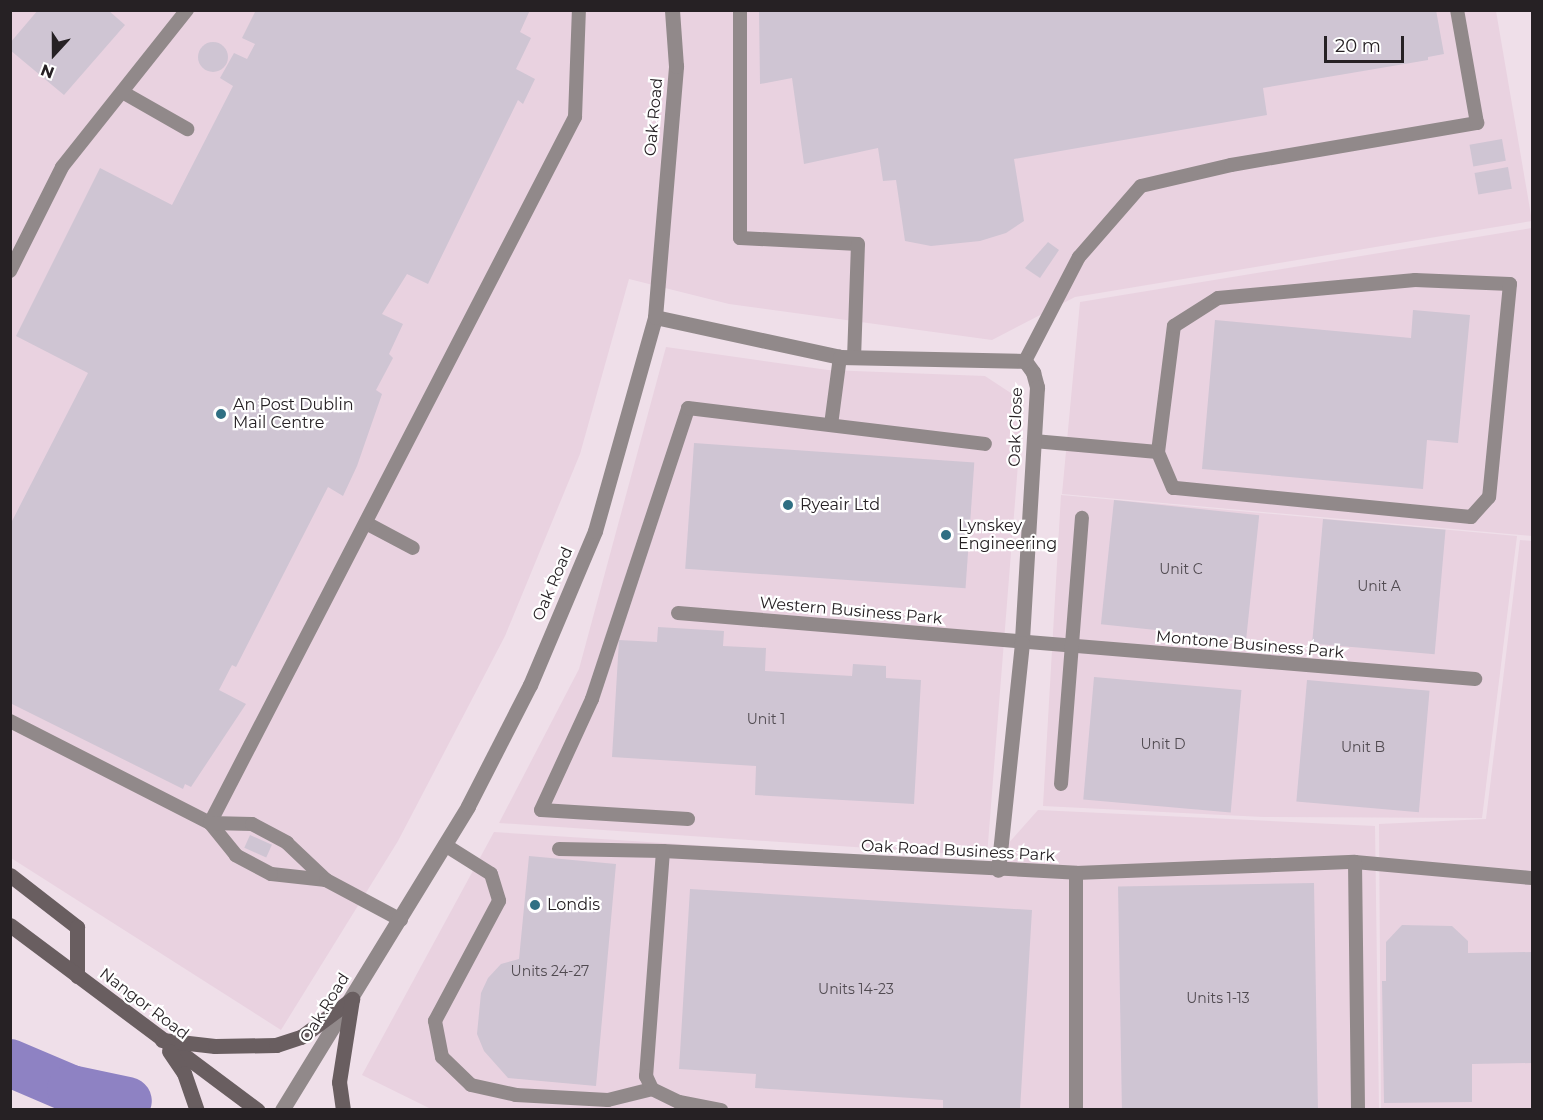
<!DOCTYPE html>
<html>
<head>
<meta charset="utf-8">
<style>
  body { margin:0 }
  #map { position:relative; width:1543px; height:1120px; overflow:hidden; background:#efdfe9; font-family:Montserrat,sans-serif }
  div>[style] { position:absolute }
  .built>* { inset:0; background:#e9d2e0 }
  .river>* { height:48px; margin:-24px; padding:0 24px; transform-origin:24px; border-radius:24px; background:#8e82c3 }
  .building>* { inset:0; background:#cfc5d3; transform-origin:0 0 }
  .round { border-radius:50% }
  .lane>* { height:14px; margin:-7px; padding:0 7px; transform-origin:7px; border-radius:7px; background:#91898a }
  .street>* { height:15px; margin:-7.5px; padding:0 7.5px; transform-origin:7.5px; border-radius:7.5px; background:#91898a }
  .secondary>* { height:15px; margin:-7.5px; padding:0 7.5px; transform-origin:7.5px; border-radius:7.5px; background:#695e60 }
  .dots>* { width:16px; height:16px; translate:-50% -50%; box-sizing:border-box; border:3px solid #fff; border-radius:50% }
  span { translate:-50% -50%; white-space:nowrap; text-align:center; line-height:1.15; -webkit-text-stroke:4.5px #fff; paint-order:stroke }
  .number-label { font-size:14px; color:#504a50 }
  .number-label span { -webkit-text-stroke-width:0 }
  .street-label { font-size:16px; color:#262124 }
  .poi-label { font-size:16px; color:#262124 }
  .left { translate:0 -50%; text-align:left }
  .frame { position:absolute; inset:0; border:12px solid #262124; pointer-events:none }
  .north { position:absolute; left:24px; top:24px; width:60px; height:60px; -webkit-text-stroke:4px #fff; paint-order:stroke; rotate:201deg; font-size:16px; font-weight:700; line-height:24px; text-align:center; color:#262124 }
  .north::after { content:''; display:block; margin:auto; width:21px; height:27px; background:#262124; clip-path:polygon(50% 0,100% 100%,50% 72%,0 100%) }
  .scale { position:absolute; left:1324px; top:36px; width:80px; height:27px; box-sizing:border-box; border:3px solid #262124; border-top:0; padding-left:8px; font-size:18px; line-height:21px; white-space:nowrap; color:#262124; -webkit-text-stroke:4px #fff; paint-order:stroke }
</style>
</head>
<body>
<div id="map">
  <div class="built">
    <div style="clip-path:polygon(10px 11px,1496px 11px,1532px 221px,1075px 297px,992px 340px,729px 304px,629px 279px,580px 454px,505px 636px,398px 841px,281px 1030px,11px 858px)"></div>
    <div style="clip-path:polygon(1532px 228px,1532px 536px,1062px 494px,1080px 302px)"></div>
    <div style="clip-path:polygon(666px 347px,828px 370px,985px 376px,1023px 401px,987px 856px,499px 823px,579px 669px)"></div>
    <div style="clip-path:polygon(1061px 495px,1517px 536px,1482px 818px,1263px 817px,1043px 806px)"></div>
    <div style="clip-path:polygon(1520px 540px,1532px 541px,1532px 1109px,1381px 1109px,1379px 824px,1486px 819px)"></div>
    <div style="clip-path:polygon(1038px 810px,1375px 826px,1379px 1109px,433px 1110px,362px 1075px,494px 832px,990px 864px)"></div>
  </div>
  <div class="river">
    <div style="left:10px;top:1063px;width:66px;rotate:23.1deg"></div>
    <div style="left:71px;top:1089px;width:58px;rotate:11.9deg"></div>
  </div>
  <div class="building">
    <div style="clip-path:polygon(38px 10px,108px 10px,125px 25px,64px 95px,10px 50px,10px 43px)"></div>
    <div style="clip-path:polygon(256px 10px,530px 10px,520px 32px,531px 38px,516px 69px,535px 79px,523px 104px,518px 100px,428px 284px,407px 274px,382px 314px,403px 324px,389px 354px,393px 358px,376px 390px,382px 394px,357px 466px,343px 496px,328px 487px,236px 667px,232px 665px,219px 690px,246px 704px,191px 787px,185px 784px,183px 789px,10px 703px,10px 525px,88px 373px,16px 336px,100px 168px,172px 205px,233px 86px,220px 78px,234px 53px,247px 59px,255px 44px,242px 38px)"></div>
    <div style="clip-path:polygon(759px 10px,1436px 10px,1444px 54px,1428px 57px,1428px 60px,1263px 88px,1267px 115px,1014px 159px,1024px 221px,1006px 233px,980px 241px,931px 246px,905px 241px,896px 180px,883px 181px,878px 148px,804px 164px,792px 78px,760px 84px)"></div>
    <div class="round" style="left:198px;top:42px;width:30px;height:30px"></div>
    <div style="left:1502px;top:139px;width:22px;height:33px;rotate:80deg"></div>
    <div style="left:1508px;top:167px;width:22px;height:34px;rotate:80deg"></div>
    <div style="clip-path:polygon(1048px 242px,1059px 250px,1040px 278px,1025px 268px)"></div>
    <div style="clip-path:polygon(1413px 310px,1470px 315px,1458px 443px,1427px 440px,1423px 489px,1202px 469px,1215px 320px,1411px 338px)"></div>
    <div style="left:694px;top:443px;width:281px;height:126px;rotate:4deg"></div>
    <div style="left:1114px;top:500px;width:146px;height:125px;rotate:6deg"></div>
    <div style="left:1323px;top:519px;width:123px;height:125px;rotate:5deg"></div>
    <div style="clip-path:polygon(658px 627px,724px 631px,723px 646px,766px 648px,765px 671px,852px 676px,853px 664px,886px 666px,886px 678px,921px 680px,914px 804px,755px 795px,756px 766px,612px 757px,619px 640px,657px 642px)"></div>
    <div style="left:1094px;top:677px;width:148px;height:123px;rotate:5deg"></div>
    <div style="left:1307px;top:680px;width:123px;height:122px;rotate:5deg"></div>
    <div style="left:250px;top:835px;width:24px;height:14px;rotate:24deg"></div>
    <div style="clip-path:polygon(529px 856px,616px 864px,596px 1086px,508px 1078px,484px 1051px,477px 1034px,481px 993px,488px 978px,501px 964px,519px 959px)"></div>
    <div style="left:1314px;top:883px;width:227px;height:196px;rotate:89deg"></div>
    <div style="clip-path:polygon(690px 889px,1032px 910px,1020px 1110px,943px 1110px,943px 1100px,755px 1088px,756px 1074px,679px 1069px)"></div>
    <div style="clip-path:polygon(1402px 925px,1452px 926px,1468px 941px,1468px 953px,1532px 952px,1532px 1063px,1472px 1064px,1472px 1102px,1384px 1103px,1382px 981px,1386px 981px,1386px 942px)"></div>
  </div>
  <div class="lane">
    <div style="left:740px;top:10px;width:228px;rotate:90deg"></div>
    <div style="left:740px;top:238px;width:118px;rotate:2.9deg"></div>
    <div style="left:858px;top:244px;width:114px;rotate:92deg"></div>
    <div style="left:124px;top:93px;width:73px;rotate:29.7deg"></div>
    <div style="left:10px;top:271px;width:116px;rotate:-63.4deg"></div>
    <div style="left:62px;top:167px;width:201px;rotate:-51.5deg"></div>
    <div style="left:1025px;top:361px;width:117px;rotate:-62.6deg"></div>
    <div style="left:1079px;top:257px;width:94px;rotate:-48.9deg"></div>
    <div style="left:1141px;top:186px;width:92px;rotate:-13.1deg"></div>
    <div style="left:1231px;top:165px;width:250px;rotate:-9.7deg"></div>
    <div style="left:1477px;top:123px;width:115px;rotate:-100deg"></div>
    <div style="left:831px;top:425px;width:69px;rotate:-82.5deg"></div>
    <div style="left:1034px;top:441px;width:124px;rotate:5.1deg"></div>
    <div style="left:1158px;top:452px;width:127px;rotate:-82.8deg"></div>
    <div style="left:1174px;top:326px;width:52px;rotate:-32.5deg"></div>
    <div style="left:1218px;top:298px;width:198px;rotate:-5.2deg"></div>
    <div style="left:1415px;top:280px;width:95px;rotate:2.4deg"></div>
    <div style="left:1510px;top:284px;width:214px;rotate:95.6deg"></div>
    <div style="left:1489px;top:497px;width:27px;rotate:132deg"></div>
    <div style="left:1471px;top:517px;width:299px;rotate:-174.4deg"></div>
    <div style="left:1173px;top:488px;width:39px;rotate:-113deg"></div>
    <div style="left:366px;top:523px;width:53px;rotate:28deg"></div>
    <div style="left:678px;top:613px;width:800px;rotate:4.73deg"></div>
    <div style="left:10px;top:721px;width:225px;rotate:27deg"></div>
    <div style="left:210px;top:823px;width:795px;rotate:-62.66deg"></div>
    <div style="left:575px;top:117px;width:107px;rotate:-87.9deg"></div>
    <div style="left:1061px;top:784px;width:267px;rotate:-85.5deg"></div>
    <div style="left:688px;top:819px;width:147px;rotate:-176.5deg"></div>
    <div style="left:541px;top:810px;width:122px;rotate:-65.3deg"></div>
    <div style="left:592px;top:699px;width:306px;rotate:-71.7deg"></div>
    <div style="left:688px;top:408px;width:299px;rotate:6.9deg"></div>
    <div style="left:445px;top:845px;width:54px;rotate:32.2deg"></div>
    <div style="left:491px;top:874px;width:28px;rotate:73deg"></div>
    <div style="left:499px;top:901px;width:136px;rotate:118.1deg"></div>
    <div style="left:435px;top:1021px;width:37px;rotate:79deg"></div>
    <div style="left:442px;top:1057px;width:40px;rotate:44deg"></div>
    <div style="left:471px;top:1085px;width:46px;rotate:12.5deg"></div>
    <div style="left:516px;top:1095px;width:92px;rotate:3.1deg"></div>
    <div style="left:608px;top:1100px;width:45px;rotate:-14deg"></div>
    <div style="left:559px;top:849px;width:104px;rotate:1.1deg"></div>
    <div style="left:663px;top:851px;width:414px;rotate:3deg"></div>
    <div style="left:1076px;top:873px;width:279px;rotate:-2.3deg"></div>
    <div style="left:1355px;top:862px;width:178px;rotate:5.2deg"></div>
    <div style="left:663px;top:851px;width:226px;rotate:94.3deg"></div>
    <div style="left:646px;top:1076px;width:14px;rotate:65deg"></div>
    <div style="left:652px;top:1089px;width:30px;rotate:26deg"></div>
    <div style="left:679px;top:1102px;width:43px;rotate:10.8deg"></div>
    <div style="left:1355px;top:862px;width:248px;rotate:89.3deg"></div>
    <div style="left:326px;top:880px;width:55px;rotate:-173.8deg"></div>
    <div style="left:271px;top:874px;width:40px;rotate:-152deg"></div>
    <div style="left:236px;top:855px;width:41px;rotate:-129.1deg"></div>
    <div style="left:210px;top:823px;width:42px;rotate:1.4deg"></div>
    <div style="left:252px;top:824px;width:40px;rotate:28deg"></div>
    <div style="left:287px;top:843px;width:54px;rotate:43.5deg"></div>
    <div style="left:326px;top:880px;width:85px;rotate:28.1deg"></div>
    <div style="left:1076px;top:1110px;width:237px;rotate:-90deg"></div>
  </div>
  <div class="street">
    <div style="left:655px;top:317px;width:189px;rotate:12.2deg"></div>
    <div style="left:840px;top:357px;width:185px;rotate:1.2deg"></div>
    <div style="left:1025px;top:361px;width:14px;rotate:54deg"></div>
    <div style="left:1033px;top:372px;width:16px;rotate:75deg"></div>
    <div style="left:1037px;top:387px;width:256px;rotate:93.4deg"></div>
    <div style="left:1022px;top:643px;width:228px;rotate:96deg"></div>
    <div style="left:282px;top:1110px;width:356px;rotate:-58.5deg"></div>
    <div style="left:468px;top:806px;width:136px;rotate:-62.9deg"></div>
    <div style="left:530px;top:685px;width:167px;rotate:-67.1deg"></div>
    <div style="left:595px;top:531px;width:222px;rotate:-74.3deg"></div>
    <div style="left:655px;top:317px;width:252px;rotate:-85.2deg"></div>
    <div style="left:676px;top:66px;width:56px;rotate:-94.1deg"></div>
  </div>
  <div class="secondary">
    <div style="left:10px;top:875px;width:85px;rotate:37.8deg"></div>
    <div style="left:77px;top:927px;width:49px;rotate:90deg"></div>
    <div style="left:10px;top:925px;width:309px;rotate:36.8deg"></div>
    <div style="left:162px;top:1040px;width:53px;rotate:6.5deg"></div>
    <div style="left:215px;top:1046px;width:61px;rotate:-0.9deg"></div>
    <div style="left:276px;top:1045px;width:26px;rotate:-18deg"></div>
    <div style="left:301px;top:1037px;width:64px;rotate:-36.7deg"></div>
    <div style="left:169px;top:1051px;width:27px;rotate:56deg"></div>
    <div style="left:184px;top:1073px;width:39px;rotate:71deg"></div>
    <div style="left:343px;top:1110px;width:28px;rotate:-98deg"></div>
    <div style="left:339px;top:1082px;width:84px;rotate:-81.1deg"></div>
  </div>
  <div class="dots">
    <div style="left:221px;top:414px;background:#2f6f83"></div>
    <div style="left:788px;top:505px;background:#2f6f83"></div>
    <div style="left:946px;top:535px;background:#2f6f83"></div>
    <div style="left:535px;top:905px;background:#2f6f83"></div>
  </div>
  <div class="number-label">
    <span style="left:1181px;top:569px">Unit C</span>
    <span style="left:1379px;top:586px">Unit A</span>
    <span style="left:766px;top:719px">Unit 1</span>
    <span style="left:1163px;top:744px">Unit D</span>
    <span style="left:1363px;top:747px">Unit B</span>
    <span style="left:550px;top:971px">Units 24-27</span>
    <span style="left:856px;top:989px">Units 14-23</span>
    <span style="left:1218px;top:998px">Units 1-13</span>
  </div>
  <div class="street-label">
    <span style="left:654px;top:117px;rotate:-85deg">Oak Road</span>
    <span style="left:1016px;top:427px;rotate:-88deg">Oak Close</span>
    <span style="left:553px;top:584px;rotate:-67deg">Oak Road</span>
    <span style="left:851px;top:611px;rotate:5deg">Western Business Park</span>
    <span style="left:1250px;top:645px;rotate:5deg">Montone Business Park</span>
    <span style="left:958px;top:851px;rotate:3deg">Oak Road Business Park</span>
    <span style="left:144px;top:1004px;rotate:37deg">Nangor Road</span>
    <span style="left:325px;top:1008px;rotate:-58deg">Oak Road</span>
  </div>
  <div class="poi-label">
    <span class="left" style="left:233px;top:414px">An Post Dublin<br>Mail Centre</span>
    <span class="left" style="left:800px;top:505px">Ryeair Ltd</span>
    <span class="left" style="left:958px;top:535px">Lynskey<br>Engineering</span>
    <span class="left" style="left:547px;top:905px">Londis</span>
  </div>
  <div class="frame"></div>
  <div class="north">N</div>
  <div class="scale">20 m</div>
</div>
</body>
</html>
